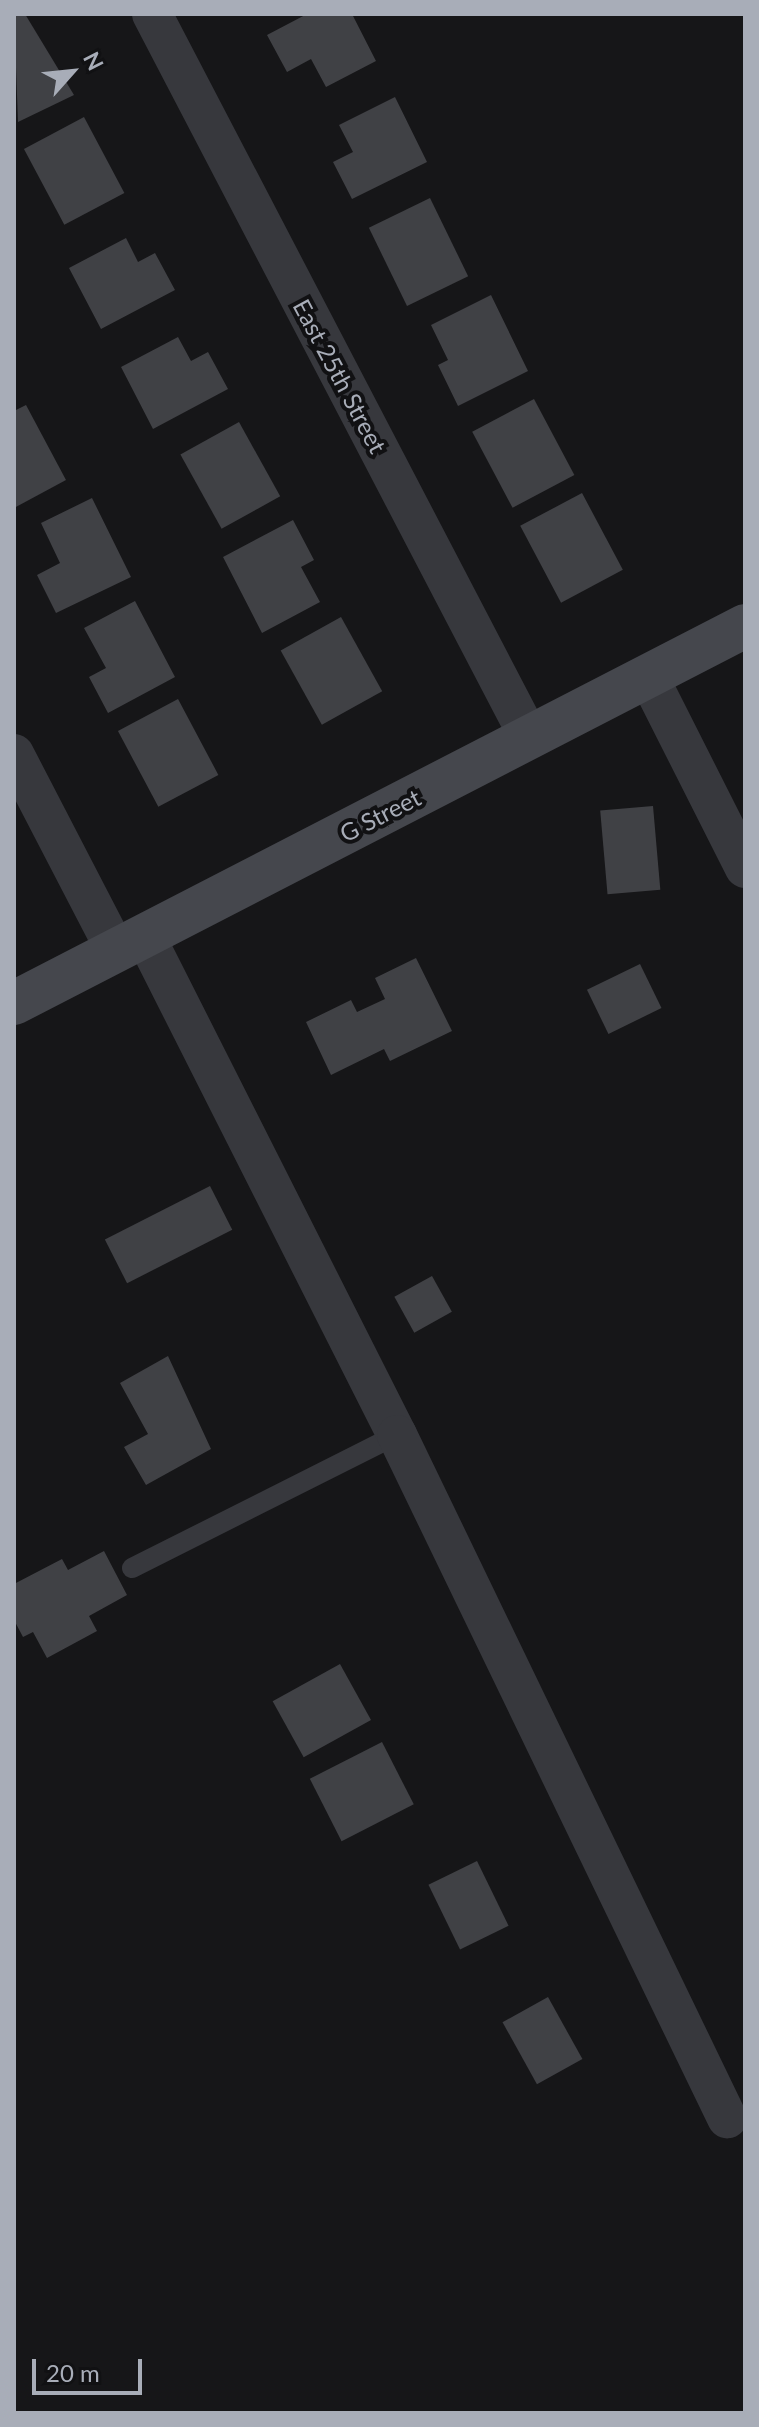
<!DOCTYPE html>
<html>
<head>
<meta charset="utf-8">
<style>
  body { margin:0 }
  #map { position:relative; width:759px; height:2427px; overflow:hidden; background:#161618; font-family:Lato,sans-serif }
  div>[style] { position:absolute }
  .building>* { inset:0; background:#404145; transform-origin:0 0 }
  .lane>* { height:20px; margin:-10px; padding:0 10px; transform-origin:10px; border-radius:10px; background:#37383d }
  .street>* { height:40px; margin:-20px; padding:0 20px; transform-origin:20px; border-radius:20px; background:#37383d }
  .secondary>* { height:44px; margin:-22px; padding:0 22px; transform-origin:22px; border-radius:22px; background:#45474d }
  span { translate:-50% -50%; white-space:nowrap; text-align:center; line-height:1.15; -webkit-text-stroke:8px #111113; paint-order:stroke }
  .street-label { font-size:24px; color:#a8adb8 }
  .frame { position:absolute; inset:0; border:16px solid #a8adb8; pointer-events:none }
  .north { position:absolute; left:32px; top:32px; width:80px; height:80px; -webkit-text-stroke:6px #111113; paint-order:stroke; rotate:63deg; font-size:22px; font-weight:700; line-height:32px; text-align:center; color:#a8adb8 }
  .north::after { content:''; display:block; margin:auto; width:28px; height:36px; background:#a8adb8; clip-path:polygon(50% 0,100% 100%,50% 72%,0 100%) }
  .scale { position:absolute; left:32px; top:2359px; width:110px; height:36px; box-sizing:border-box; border:4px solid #a8adb8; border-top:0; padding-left:10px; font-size:24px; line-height:28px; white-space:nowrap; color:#a8adb8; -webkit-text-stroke:6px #111113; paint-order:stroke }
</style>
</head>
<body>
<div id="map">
  <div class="building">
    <div style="clip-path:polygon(14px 14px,25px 14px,74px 95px,18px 122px)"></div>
    <div style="clip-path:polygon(307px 14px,352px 14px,376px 61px,326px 87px,311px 59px,287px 72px,267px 35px)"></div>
    <div style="clip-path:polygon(395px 97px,427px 162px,352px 199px,333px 162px,353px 152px,339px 125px)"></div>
    <div style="left:84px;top:117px;width:86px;height:68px;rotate:62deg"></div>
    <div style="left:430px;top:198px;width:87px;height:68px;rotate:64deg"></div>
    <div style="clip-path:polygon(126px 238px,138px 262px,155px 253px,175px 290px,101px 329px,69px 268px)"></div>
    <div style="clip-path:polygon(491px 295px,528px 371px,458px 406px,438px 365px,448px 360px,431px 325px)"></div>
    <div style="clip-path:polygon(178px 337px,191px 361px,208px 352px,228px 389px,153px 429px,121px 367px)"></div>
    <div style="left:534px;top:399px;width:86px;height:70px;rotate:62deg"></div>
    <div style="clip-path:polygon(26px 405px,66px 480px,14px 508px,14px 411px)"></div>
    <div style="left:239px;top:422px;width:85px;height:67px;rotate:61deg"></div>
    <div style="left:582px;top:493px;width:87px;height:70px;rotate:62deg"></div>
    <div style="clip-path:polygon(92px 498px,131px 577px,56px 613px,37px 575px,60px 563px,41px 523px)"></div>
    <div style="clip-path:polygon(293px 520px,314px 560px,301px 567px,320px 602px,262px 633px,223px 557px)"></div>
    <div style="clip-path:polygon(135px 601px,175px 677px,108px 713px,89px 677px,106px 668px,84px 628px)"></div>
    <div style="left:341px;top:617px;width:85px;height:69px;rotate:61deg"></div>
    <div style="left:178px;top:699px;width:86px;height:68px;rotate:62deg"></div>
    <div style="left:653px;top:806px;width:84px;height:53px;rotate:85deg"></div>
    <div style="clip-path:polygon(416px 958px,452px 1031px,390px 1061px,384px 1049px,331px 1075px,306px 1022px,351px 1000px,357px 1012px,385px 999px,375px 978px)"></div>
    <div style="left:640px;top:964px;width:49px;height:59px;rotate:64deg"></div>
    <div style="left:210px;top:1186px;width:49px;height:118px;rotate:63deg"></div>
    <div style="left:432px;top:1276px;width:41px;height:43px;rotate:61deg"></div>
    <div style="clip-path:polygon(168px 1356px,211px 1449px,146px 1485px,124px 1447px,148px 1434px,120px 1383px)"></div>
    <div style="clip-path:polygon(104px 1551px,127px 1595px,89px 1616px,97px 1631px,47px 1658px,33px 1632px,23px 1637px,14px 1620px,14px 1584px,62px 1559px,68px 1570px)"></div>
    <div style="left:340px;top:1664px;width:64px;height:77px;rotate:61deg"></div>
    <div style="left:382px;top:1742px;width:70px;height:81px;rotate:63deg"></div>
    <div style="left:477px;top:1861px;width:72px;height:54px;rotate:64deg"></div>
    <div style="left:548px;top:1997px;width:71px;height:52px;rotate:61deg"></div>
  </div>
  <div class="lane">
    <div style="left:132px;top:1568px;width:297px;rotate:-26.7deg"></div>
  </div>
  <div class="street">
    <div style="left:152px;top:14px;width:815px;rotate:62.46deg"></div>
    <div style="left:648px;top:676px;width:215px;rotate:63.2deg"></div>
    <div style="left:14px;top:754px;width:222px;rotate:62.6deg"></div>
    <div style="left:145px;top:936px;width:559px;rotate:63.21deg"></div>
    <div style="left:397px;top:1435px;width:759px;rotate:64.21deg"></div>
  </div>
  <div class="secondary">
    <div style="left:14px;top:1003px;width:822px;rotate:-27.28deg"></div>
  </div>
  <div class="street-label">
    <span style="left:340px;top:376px;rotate:62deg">East 25th Street</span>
    <span style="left:380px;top:815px;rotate:-27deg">G Street</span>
  </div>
  <div class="frame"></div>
  <div class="north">N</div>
  <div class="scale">20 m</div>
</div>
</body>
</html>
